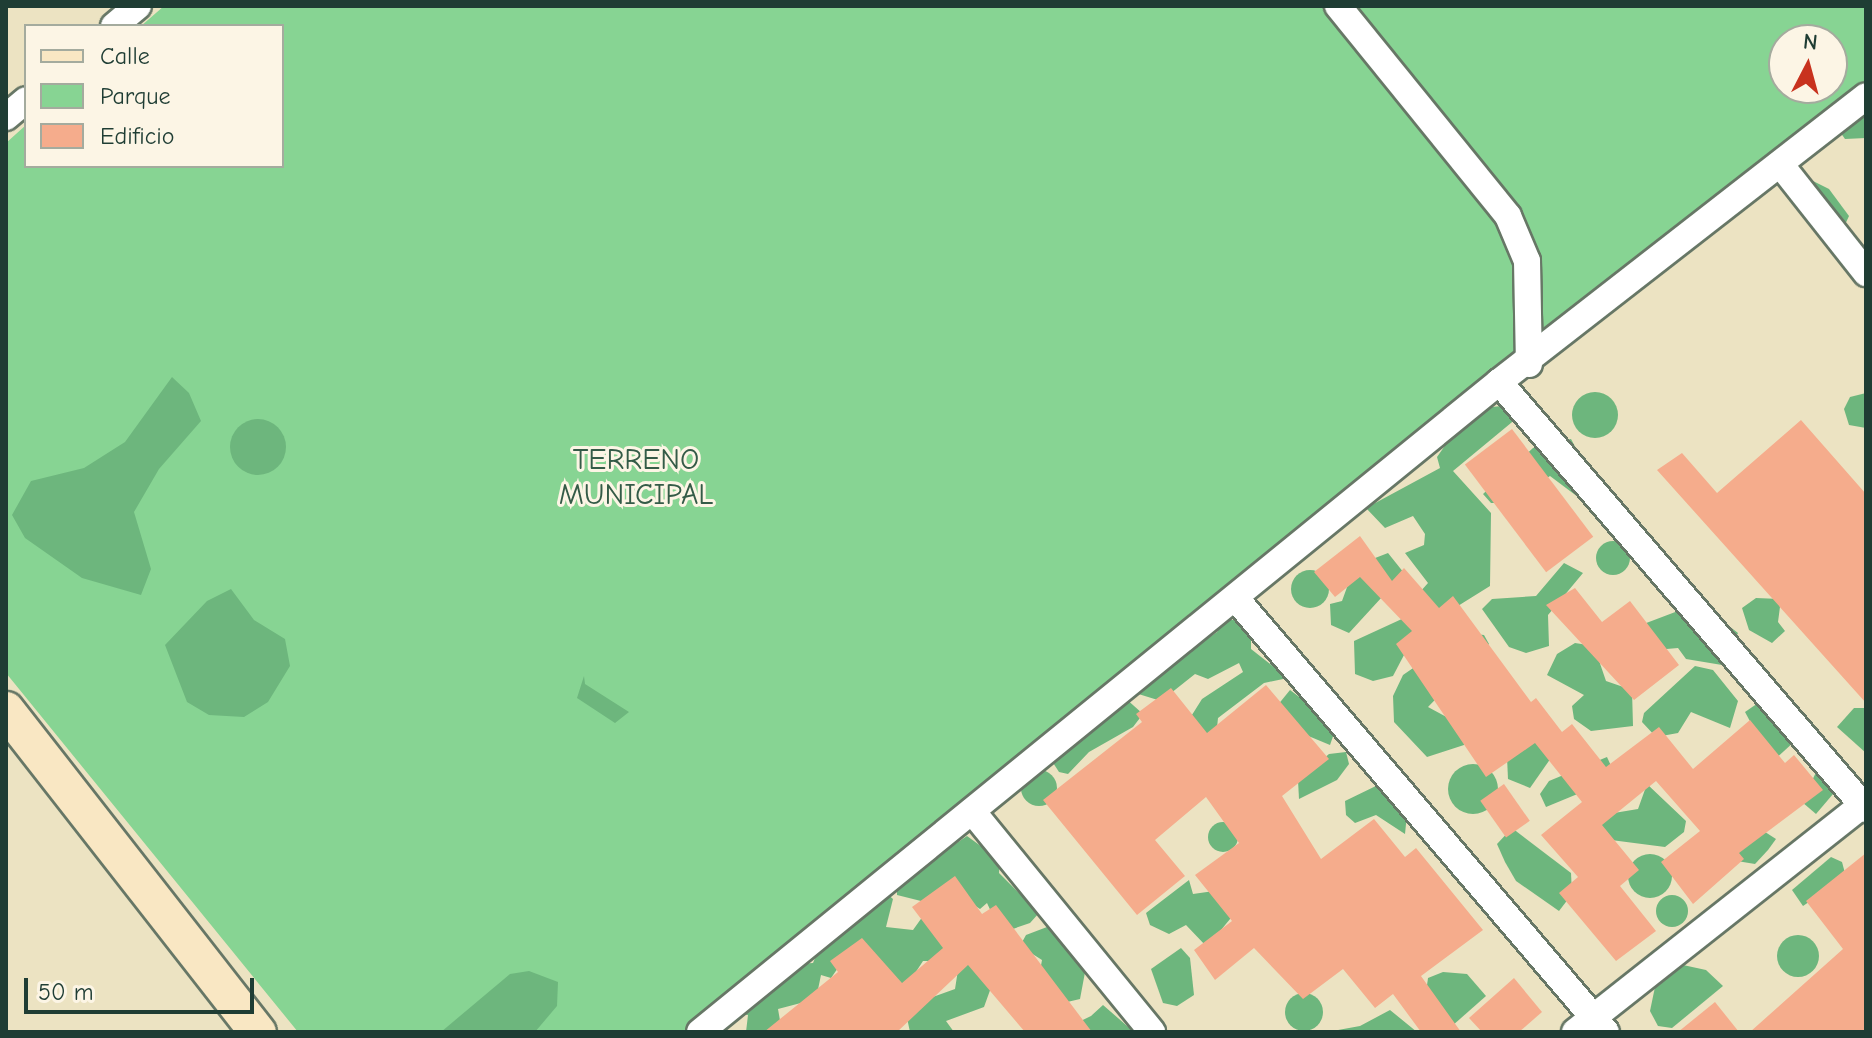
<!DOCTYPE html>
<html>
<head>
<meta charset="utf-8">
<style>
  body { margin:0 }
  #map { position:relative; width:1872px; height:1038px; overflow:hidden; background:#ece3c2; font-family:"Comic Neue",sans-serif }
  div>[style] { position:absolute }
  .green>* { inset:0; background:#87d493 }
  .forest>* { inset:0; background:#6db67d }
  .round { border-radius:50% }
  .building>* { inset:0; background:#f5ac8c; transform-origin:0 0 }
  .roads { filter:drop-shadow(2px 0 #677766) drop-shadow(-2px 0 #677766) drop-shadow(0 2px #677766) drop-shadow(0 -2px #677766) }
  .street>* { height:26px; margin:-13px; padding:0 13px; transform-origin:13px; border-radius:13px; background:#fff }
  .secondary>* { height:36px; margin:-18px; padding:0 18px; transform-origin:18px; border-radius:18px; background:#f9e7c3 }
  span { translate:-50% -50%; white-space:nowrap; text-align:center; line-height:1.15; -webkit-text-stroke:6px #fcf5e5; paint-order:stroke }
  .park-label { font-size:30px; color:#345b47 }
  .frame { position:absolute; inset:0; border:8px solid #1f3d34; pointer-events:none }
  .legend { position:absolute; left:24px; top:24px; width:260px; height:144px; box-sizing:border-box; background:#fcf5e5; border:2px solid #a4ab9e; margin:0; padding:10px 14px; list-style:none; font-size:24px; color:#1f3d34 }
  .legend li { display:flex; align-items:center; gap:16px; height:40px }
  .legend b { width:40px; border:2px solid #a4ab9e }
  .north { position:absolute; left:1768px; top:24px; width:80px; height:80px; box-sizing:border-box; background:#fcf5e5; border:2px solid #a4ab9e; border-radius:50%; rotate:6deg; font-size:22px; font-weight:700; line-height:32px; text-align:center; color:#1f3d34 }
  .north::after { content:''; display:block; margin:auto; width:28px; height:36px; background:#c8321e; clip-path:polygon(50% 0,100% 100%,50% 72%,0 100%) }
  .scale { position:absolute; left:24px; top:978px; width:230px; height:36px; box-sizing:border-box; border:4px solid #1f3d34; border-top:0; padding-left:10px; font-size:24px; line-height:28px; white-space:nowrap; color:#1f3d34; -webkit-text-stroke:6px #fcf5e5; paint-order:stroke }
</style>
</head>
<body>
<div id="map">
  <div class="green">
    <div style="clip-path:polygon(evenodd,164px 6px,1866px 6px,1866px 93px,700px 1032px,298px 1032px,6px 673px,6px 143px,26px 125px,26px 166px,282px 166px,282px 26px,141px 26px,164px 6px,1784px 40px,1832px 40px,1832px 88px,1784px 88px,1784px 40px)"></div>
  </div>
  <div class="forest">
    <div style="clip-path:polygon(1866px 106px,1866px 138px,1845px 139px,1838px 129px)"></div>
    <div style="clip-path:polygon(1805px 177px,1829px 189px,1849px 216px,1843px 229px)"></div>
    <div style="clip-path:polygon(172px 377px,189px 393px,201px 421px,159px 469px,134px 512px,151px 569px,141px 595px,82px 578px,25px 538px,12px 515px,31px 481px,84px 468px,125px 442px)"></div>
    <div class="round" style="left:1572px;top:392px;width:46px;height:46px"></div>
    <div style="clip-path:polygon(1866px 393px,1866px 428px,1849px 425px,1844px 409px,1850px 397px)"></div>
    <div style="clip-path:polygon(1501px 406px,1517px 418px,1453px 471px,1491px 513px,1490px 586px,1437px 619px,1420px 592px,1428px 583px,1405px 553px,1424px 545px,1425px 534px,1413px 516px,1385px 528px,1366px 508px,1440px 468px,1437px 457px,1456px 430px,1484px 408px)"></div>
    <div class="round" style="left:230px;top:419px;width:56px;height:56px"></div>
    <div style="clip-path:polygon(1571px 439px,1586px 467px,1578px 497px,1550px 476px,1509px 503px,1491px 503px,1483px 494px,1533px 448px)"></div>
    <div class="round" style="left:1596px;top:541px;width:34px;height:34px"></div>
    <div style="clip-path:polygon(1388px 553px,1404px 573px,1349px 633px,1331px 625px,1330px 604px,1342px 601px,1350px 579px,1370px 560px)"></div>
    <div style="clip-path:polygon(1564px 563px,1583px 573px,1548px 615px,1549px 646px,1526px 653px,1509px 647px,1482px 609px,1492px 599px,1536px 596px)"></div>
    <div class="round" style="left:1291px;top:570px;width:38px;height:38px"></div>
    <div style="clip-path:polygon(231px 589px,254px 620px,285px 639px,290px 666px,268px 702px,244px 717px,209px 715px,187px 702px,165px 645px,207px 601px)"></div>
    <div style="clip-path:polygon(1756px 598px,1781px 599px,1778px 622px,1785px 631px,1772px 643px,1749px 630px,1742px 608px)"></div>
    <div style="clip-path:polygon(1699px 603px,1738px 633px,1722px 665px,1686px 659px,1678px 648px,1655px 650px,1641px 625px)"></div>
    <div style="clip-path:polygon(1404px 618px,1416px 632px,1393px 676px,1373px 681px,1355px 674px,1354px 641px)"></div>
    <div style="clip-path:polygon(1223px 620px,1238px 620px,1251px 635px,1251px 649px,1288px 678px,1264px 683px,1218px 718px,1215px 747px,1185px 726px,1202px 699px,1243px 672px,1239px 663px,1208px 679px,1195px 674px,1161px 701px,1132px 692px,1217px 632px)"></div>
    <div style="clip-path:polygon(1464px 633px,1484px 635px,1489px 644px,1428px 707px,1465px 727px,1464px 745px,1427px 757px,1394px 722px,1393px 696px,1403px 675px)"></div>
    <div style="clip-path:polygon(1575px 643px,1594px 646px,1606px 681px,1632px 690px,1633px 726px,1591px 731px,1574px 719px,1572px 706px,1584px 695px,1547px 675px,1557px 654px)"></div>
    <div style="clip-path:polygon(1695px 666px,1713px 670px,1738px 701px,1730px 728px,1691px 712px,1678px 733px,1656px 737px,1642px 722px,1644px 713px)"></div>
    <div style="clip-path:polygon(584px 676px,585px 684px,629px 712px,615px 723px,577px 698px)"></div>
    <div style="clip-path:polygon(1290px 690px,1337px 725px,1330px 745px,1306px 735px,1277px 706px)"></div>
    <div style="clip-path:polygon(1124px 697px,1143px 714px,1133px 727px,1089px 752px,1068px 774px,1059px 772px,1048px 755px)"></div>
    <div style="clip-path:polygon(1761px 701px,1795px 741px,1772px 762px,1745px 712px)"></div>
    <div style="clip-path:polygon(1854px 708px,1866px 708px,1866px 753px,1837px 727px)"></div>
    <div style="clip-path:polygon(1536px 735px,1553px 755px,1530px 788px,1508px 779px,1507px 757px)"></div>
    <div style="clip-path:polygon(1346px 752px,1349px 764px,1337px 780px,1299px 799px,1298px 780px,1329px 754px)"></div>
    <div style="clip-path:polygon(1607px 757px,1612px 768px,1592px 788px,1546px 807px,1540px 794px,1549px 781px)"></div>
    <div class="round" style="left:1448px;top:764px;width:50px;height:50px"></div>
    <div style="clip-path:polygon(1818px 768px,1839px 787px,1816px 814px,1802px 802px)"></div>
    <div class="round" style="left:1021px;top:770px;width:36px;height:36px"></div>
    <div style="clip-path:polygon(1380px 784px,1407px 814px,1405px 834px,1376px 815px,1355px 823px,1346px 815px,1345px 801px)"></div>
    <div style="clip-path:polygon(1647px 784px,1686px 821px,1684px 832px,1665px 847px,1611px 840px,1599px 824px,1608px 814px,1638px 809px)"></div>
    <div class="round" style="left:1208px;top:822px;width:30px;height:30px"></div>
    <div style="clip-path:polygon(1512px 828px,1571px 873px,1572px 894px,1559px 911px,1516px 881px,1505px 862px,1497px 844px)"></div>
    <div style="clip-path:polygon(1762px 830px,1776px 839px,1768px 850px,1755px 864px,1737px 861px,1737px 839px)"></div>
    <div style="clip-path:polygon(967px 836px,1000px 860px,999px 873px,1039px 913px,1030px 923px,1001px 933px,987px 903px,980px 909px,965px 899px,929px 903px,897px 895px,897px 884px)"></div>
    <div class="round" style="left:1628px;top:854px;width:44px;height:44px"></div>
    <div style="clip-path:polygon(1831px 857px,1842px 862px,1846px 877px,1803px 906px,1792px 890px)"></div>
    <div style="clip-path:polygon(1189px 880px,1193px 894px,1214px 891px,1244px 902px,1207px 947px,1186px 925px,1169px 934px,1150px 925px,1146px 913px)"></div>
    <div style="clip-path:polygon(885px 892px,893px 899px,886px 927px,913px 930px,923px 916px,965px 932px,934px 961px,923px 961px,904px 990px,840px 965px,831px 978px,821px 975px,816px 999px,778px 1009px,782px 1032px,746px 1032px,748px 1015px,741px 1014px,796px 964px,813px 963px,820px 946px)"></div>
    <div class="round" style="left:1656px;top:895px;width:32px;height:32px"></div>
    <div style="clip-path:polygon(1047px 927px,1086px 967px,1080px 999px,1063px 1003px,1040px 971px,1042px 960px,1020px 946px,1026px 935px)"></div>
    <div class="round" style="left:1777px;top:935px;width:42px;height:42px"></div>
    <div style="clip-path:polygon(1181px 948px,1190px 958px,1194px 995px,1177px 1006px,1163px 1003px,1151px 969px)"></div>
    <div style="clip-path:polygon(973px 961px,993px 982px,984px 1007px,946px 1021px,954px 1032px,910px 1032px,907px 1018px,930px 998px,955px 989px,958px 970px)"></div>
    <div style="clip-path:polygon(1683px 965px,1706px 970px,1723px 986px,1672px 1028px,1658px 1026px,1650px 1011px,1655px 987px)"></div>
    <div style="clip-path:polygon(529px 971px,558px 982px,557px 1006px,535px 1032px,441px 1032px,510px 974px)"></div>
    <div style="clip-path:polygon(1443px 972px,1467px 974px,1486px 996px,1452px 1026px,1426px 993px,1428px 978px)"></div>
    <div class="round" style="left:1285px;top:993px;width:38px;height:38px"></div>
    <div style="clip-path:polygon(1103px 1005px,1134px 1032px,1058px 1032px,1091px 1016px)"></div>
    <div style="clip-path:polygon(1390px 1010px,1417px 1032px,1327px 1032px,1360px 1026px)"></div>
  </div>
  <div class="building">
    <div style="clip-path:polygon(1801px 420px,1866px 494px,1866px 703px,1657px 470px,1682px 453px,1717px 493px)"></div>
    <div style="left:1512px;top:429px;width:135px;height:59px;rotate:53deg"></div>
    <div style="clip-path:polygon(1360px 536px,1392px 581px,1404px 568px,1439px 608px,1453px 596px,1531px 702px,1536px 698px,1562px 732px,1572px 724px,1606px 767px,1659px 727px,1693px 769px,1750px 720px,1785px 763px,1794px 755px,1823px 790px,1739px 853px,1744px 859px,1693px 904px,1661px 862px,1700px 831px,1656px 781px,1602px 825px,1639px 870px,1620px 886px,1656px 931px,1616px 961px,1559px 893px,1578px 877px,1541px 835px,1582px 802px,1535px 743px,1486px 777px,1396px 644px,1412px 631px,1360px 577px,1335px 597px,1314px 572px)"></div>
    <div style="clip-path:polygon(1575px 588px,1602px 622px,1630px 601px,1679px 665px,1634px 700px,1546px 605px)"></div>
    <div style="clip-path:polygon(1266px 685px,1329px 759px,1282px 796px,1321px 859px,1374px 819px,1405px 857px,1416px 848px,1483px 930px,1421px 976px,1461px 1032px,1421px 1032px,1393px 994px,1375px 1008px,1343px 969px,1303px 999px,1254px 948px,1215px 980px,1194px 950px,1232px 921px,1195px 875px,1239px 843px,1206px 797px,1155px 840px,1185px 876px,1137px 915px,1043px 800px,1142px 722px,1136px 714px,1171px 688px,1207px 733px)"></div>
    <div style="left:1504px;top:784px;width:45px;height:29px;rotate:55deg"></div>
    <div style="clip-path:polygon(1866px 853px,1866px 1032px,1750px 1032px,1843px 949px,1806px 901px)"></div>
    <div style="clip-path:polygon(955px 876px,982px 914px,996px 905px,1092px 1032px,1025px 1032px,968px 965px,897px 1032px,764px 1032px,838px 972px,830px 961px,862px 938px,902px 983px,943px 948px,912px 907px)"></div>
    <div style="clip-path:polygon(1514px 978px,1542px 1012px,1519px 1032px,1482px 1032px,1469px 1018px)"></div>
    <div style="clip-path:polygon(1715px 1002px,1739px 1032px,1678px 1032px)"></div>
  </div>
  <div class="roads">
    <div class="street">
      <div style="left:1338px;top:6px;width:270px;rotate:51deg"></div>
      <div style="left:1508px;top:216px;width:49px;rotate:67.1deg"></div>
      <div style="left:1527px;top:261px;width:103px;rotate:88.9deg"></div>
      <div style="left:114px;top:26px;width:31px;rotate:-40deg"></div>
      <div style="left:6px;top:117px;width:26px;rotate:-40deg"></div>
      <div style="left:1780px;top:164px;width:139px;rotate:51.7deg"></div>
      <div style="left:1499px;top:382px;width:563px;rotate:49.32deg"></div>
      <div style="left:1237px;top:600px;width:568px;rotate:49.5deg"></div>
      <div style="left:972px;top:811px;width:285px;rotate:50.8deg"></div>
      <div style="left:700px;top:1032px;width:1030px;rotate:-39.13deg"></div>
      <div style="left:1499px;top:382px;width:465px;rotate:-37.9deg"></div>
      <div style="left:1575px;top:1032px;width:371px;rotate:-38.3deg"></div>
    </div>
    <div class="secondary">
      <div style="left:6px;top:710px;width:409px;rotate:52deg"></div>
    </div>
  </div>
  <div class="park-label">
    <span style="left:636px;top:477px">TERRENO<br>MUNICIPAL</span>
  </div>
  <div class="frame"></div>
  <ul class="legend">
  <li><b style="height:10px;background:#f9e7c3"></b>Calle</li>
  <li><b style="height:22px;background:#87d493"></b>Parque</li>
  <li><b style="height:22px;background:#f5ac8c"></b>Edificio</li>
  </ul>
  <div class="north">N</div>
  <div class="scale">50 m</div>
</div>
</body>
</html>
